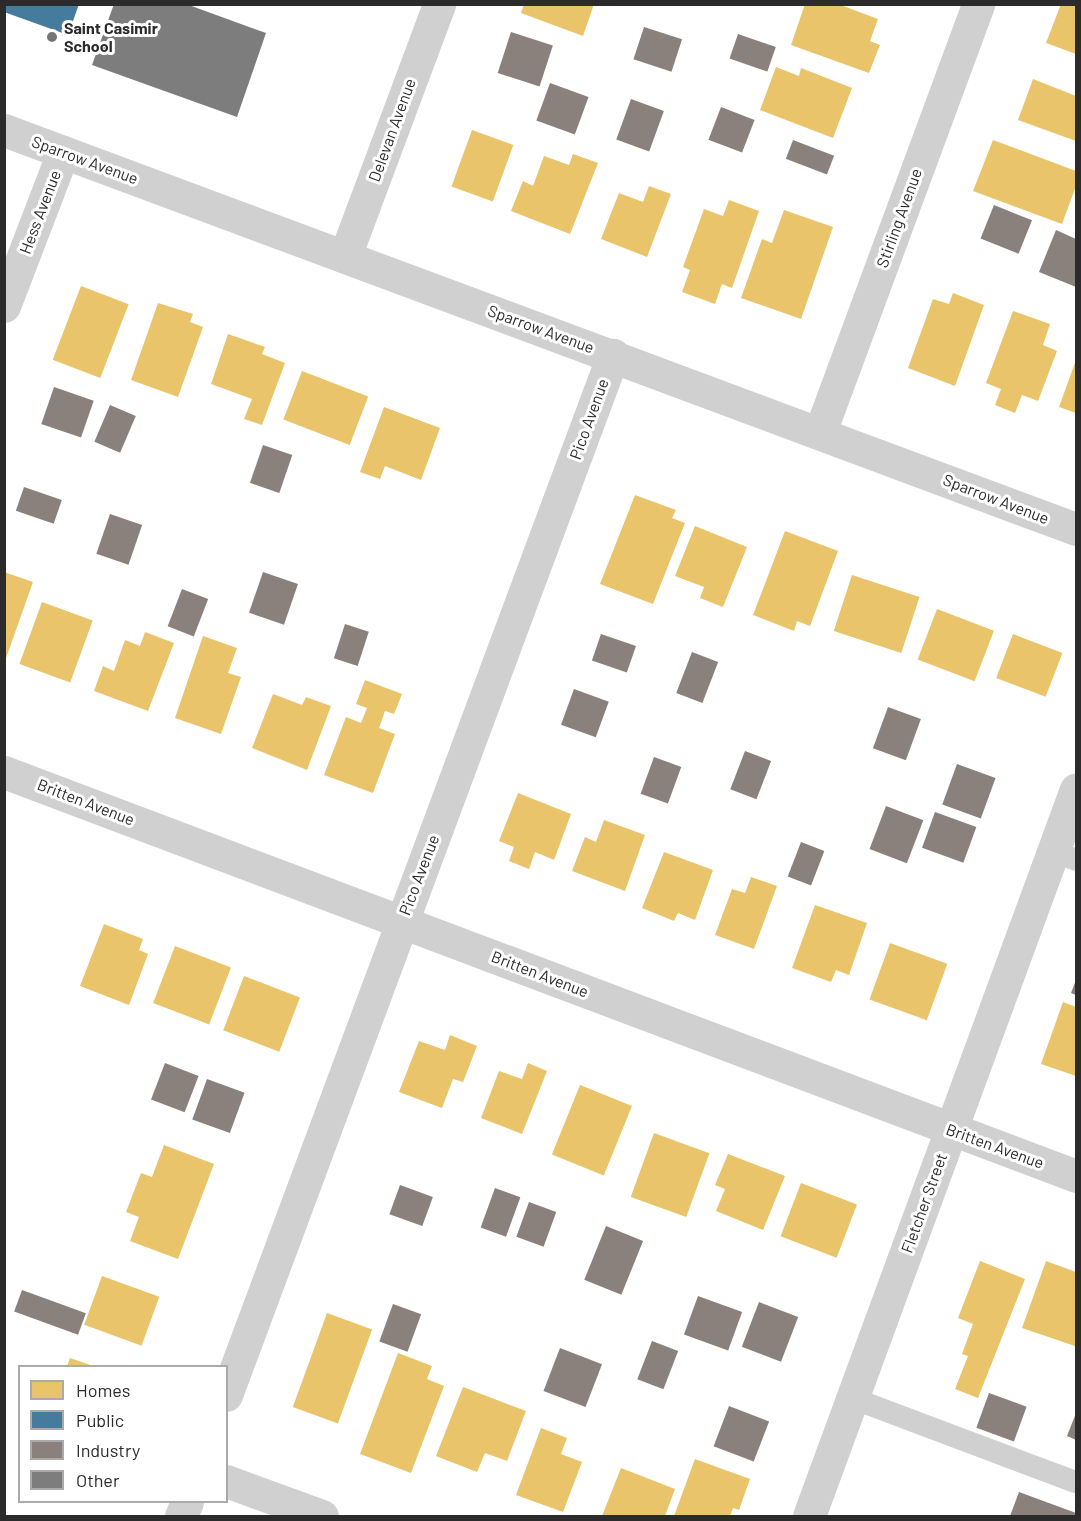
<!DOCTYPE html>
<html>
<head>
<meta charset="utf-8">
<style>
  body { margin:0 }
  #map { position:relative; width:1081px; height:1521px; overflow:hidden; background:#fff; font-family:Barlow,sans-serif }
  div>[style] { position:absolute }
  .homes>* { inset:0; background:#e9c46a; transform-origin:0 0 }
  .public>* { inset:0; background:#457b9d }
  .industry>* { inset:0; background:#8a817c; transform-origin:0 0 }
  .building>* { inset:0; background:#7d7d7d }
  .service>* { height:22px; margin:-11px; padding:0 11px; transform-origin:11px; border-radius:11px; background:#d0d0d0 }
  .minor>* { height:33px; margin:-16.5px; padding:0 16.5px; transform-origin:16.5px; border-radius:16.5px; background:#d0d0d0 }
  .dots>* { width:16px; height:16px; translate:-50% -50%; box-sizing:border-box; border:3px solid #fff; border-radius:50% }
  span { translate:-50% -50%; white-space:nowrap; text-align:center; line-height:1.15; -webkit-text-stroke:6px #fff; paint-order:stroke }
  .poi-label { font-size:16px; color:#2b2b2b; font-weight:700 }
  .left { translate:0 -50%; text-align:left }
  .street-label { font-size:16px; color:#2b2b2b }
  .frame { position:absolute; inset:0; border:6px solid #2b2b2b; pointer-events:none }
  .legend { position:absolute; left:18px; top:1365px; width:210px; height:138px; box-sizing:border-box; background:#fff; border:2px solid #aaa; margin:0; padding:8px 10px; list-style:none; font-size:18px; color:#2b2b2b }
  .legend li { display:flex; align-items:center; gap:12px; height:30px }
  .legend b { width:30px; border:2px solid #aaa }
</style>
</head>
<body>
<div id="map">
  <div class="homes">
    <div style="clip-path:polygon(524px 4px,594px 4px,583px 36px,521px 13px)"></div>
    <div style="clip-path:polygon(805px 4px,838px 4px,878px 19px,870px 41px,880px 45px,869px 73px,791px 45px)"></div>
    <div style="clip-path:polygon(1061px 4px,1076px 4px,1076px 54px,1046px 43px)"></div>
    <div style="clip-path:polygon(776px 67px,799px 76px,801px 68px,852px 88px,833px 138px,760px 110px)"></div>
    <div style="clip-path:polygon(1033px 79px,1076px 96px,1076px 141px,1018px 120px)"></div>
    <div style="left:472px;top:130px;width:44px;height:60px;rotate:20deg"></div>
    <div style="clip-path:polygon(993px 140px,1076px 171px,1076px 186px,1062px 224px,973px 191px)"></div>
    <div style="clip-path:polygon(573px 154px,598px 163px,570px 234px,511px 211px,523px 181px,533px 186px,544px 156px,569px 165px)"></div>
    <div style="clip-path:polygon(649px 186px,671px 194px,647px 257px,601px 239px,619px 193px,643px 202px)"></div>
    <div style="clip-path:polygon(729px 200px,759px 211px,732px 288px,722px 284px,715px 304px,682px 292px,690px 270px,683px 267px,704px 209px,723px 216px)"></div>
    <div style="clip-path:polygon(784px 210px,833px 227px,801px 319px,741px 298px,762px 239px,772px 243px)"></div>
    <div style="left:81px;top:286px;width:51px;height:79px;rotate:21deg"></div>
    <div style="clip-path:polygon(953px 293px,984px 305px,955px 386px,908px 368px,933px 299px,949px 304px)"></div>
    <div style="clip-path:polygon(158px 303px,193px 314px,190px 322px,203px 327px,178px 397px,131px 380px)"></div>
    <div style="clip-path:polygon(1013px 311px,1050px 324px,1043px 345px,1057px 351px,1038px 401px,1022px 395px,1015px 413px,995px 405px,1001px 389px,986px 383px)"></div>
    <div style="clip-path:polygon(228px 334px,265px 347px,262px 354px,285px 363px,262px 425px,244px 419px,252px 399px,211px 384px)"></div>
    <div style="clip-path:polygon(1076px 360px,1076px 413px,1059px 407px)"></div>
    <div style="left:302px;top:371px;width:71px;height:52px;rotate:21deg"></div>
    <div style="clip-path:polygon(384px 407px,440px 428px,421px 480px,385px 466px,380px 479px,360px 472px)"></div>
    <div style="clip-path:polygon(635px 495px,676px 510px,672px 518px,685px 523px,653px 604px,600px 584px)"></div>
    <div style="clip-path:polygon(695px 526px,747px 547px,723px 607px,700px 598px,704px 587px,675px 576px)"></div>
    <div style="clip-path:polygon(785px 531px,838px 551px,810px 626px,797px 621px,794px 631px,753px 615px)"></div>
    <div style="clip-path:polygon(4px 572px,33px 582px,5px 661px,4px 661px)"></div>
    <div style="left:852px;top:575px;width:71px;height:59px;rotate:18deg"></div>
    <div style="left:42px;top:602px;width:54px;height:66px;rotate:20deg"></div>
    <div style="left:937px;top:609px;width:61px;height:54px;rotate:21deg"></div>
    <div style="clip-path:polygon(145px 632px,174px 643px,148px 711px,94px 691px,103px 666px,114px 671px,125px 640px,140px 646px)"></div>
    <div style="left:1013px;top:634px;width:53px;height:47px;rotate:21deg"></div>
    <div style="clip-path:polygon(203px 636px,237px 648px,228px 673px,241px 677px,221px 734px,175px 718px)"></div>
    <div style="clip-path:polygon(365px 680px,402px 694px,394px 714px,385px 711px,379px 728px,395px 734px,373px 793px,324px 775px,346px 717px,361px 723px,367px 708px,356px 704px)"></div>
    <div style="clip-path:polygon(273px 694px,302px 705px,306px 697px,331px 706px,307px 770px,252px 748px)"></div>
    <div style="clip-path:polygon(518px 793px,571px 814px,554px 860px,535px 852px,529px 869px,509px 861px,514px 847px,499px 841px)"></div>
    <div style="clip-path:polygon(604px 820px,645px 835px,625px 891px,572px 871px,585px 837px,596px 842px)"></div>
    <div style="clip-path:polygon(664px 852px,713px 870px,695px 920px,678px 913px,674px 921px,642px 908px)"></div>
    <div style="clip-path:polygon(751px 877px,777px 886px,754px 949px,715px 935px,732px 889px,745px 893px)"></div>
    <div style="clip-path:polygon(815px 905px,867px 923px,849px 975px,836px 970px,831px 982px,792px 968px)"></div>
    <div style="clip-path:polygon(104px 924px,143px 939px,139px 950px,148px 954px,129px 1005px,80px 986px)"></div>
    <div style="left:890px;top:943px;width:61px;height:60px;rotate:20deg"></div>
    <div style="left:175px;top:946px;width:60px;height:61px;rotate:21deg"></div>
    <div style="left:244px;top:976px;width:60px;height:58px;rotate:21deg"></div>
    <div style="clip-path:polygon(1063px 1002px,1076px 1007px,1076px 1076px,1041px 1064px)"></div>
    <div style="clip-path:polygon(450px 1035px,477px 1046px,463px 1082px,453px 1079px,442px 1108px,399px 1092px,419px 1041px,445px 1050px)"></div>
    <div style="clip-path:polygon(528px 1063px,547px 1071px,522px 1134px,481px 1118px,499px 1071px,522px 1079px)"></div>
    <div style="left:580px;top:1085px;width:56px;height:75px;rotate:22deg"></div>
    <div style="left:654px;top:1133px;width:59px;height:68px;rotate:20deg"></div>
    <div style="clip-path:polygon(164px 1145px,214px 1164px,178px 1259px,130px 1241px,139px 1217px,126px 1212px,141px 1173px,152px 1177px)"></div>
    <div style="clip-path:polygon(728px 1154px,785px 1176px,763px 1230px,716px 1211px,725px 1189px,715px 1185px)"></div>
    <div style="left:801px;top:1183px;width:60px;height:57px;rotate:21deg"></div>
    <div style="clip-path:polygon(980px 1261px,1025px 1279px,978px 1398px,955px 1389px,968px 1356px,962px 1354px,973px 1324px,958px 1318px)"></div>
    <div style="clip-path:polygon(1046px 1261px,1076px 1272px,1075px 1346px,1022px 1328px)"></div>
    <div style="left:102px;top:1276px;width:61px;height:52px;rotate:20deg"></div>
    <div style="left:327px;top:1313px;width:48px;height:100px;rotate:20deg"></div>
    <div style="clip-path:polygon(398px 1353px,432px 1366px,427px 1379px,444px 1386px,411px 1473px,360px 1454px)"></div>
    <div style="clip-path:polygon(70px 1358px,93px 1366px,67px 1366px)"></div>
    <div style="clip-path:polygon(463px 1387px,526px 1411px,507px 1461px,485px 1453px,477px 1472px,436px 1456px)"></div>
    <div style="clip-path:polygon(541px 1428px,567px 1438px,561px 1454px,582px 1462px,563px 1512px,516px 1495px)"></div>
    <div style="clip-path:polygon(695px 1459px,750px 1479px,739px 1510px,733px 1508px,730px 1516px,674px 1516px)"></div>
    <div style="clip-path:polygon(621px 1468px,675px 1489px,665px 1516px,602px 1516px)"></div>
  </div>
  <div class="public">
    <div style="clip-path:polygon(4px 4px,79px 4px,68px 35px,4px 12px)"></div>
  </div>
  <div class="industry">
    <div style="left:644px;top:27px;width:40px;height:34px;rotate:18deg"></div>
    <div style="left:511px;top:32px;width:44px;height:43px;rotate:18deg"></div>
    <div style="left:738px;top:34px;width:40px;height:26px;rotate:19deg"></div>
    <div style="left:550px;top:83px;width:41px;height:40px;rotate:20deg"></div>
    <div style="left:631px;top:99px;width:35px;height:43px;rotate:20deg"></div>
    <div style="left:721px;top:107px;width:36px;height:35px;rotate:21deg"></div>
    <div style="left:793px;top:140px;width:44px;height:20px;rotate:21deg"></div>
    <div style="left:994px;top:205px;width:41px;height:36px;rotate:22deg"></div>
    <div style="clip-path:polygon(1056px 230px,1076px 239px,1076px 287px,1039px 272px)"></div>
    <div style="left:54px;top:387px;width:42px;height:39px;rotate:19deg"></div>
    <div style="left:110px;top:405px;width:28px;height:40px;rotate:23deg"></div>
    <div style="left:263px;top:445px;width:31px;height:40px;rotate:19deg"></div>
    <div style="left:24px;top:487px;width:40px;height:25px;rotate:19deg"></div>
    <div style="left:110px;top:514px;width:34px;height:42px;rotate:19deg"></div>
    <div style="left:263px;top:572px;width:37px;height:43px;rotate:19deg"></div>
    <div style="left:182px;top:589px;width:28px;height:40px;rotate:21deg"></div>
    <div style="left:345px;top:624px;width:25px;height:36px;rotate:18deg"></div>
    <div style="left:601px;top:634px;width:37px;height:28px;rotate:19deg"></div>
    <div style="left:692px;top:652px;width:28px;height:44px;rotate:21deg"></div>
    <div style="left:574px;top:689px;width:37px;height:38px;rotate:20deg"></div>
    <div style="left:888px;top:707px;width:35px;height:44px;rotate:20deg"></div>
    <div style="left:745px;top:751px;width:28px;height:41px;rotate:21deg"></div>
    <div style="left:654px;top:757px;width:29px;height:39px;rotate:20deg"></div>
    <div style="left:957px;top:764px;width:41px;height:43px;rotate:20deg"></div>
    <div style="left:886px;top:806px;width:40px;height:46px;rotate:21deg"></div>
    <div style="left:935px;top:812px;width:44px;height:38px;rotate:20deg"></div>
    <div style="left:801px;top:842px;width:25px;height:37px;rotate:21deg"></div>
    <div style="clip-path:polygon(1076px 980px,1076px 995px,1071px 993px)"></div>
    <div style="left:165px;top:1063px;width:36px;height:39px;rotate:21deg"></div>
    <div style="left:207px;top:1079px;width:40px;height:43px;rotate:20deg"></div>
    <div style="left:400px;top:1185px;width:35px;height:31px;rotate:20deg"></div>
    <div style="left:495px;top:1188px;width:27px;height:42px;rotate:20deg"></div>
    <div style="left:529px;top:1202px;width:29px;height:37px;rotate:20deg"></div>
    <div style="left:606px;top:1226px;width:40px;height:58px;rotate:22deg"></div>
    <div style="left:22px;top:1290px;width:68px;height:23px;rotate:20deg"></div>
    <div style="left:698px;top:1296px;width:47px;height:41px;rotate:20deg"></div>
    <div style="left:759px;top:1302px;width:42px;height:48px;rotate:21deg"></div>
    <div style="left:393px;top:1304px;width:30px;height:40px;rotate:20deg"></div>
    <div style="left:652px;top:1341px;width:28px;height:41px;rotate:21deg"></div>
    <div style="left:560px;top:1348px;width:45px;height:46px;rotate:21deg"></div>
    <div style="left:989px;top:1393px;width:40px;height:37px;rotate:20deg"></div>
    <div style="left:729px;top:1406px;width:43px;height:43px;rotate:21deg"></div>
    <div style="clip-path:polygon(1076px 1413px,1076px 1440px,1067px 1436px)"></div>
    <div style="clip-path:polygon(1019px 1492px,1076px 1513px,1074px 1516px,1010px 1516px)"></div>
  </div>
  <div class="building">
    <div style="clip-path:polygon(114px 4px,186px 4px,266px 33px,237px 117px,92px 65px)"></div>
  </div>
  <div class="service">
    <div style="left:1053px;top:851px;width:25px;rotate:21deg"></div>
    <div style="left:852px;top:1398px;width:239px;rotate:20.6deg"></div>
  </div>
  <div class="minor">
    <div style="left:4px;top:130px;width:1144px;rotate:20.42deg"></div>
    <div style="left:345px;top:256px;width:269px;rotate:-69.5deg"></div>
    <div style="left:4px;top:306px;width:165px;rotate:-69deg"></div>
    <div style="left:820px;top:432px;width:456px;rotate:-69.7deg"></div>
    <div style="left:4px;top:772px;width:1146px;rotate:20.65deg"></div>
    <div style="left:226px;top:1395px;width:1110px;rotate:-69.59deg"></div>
    <div style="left:226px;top:1481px;width:102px;rotate:20deg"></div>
    <div style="left:181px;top:1516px;width:15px;rotate:-67deg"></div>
    <div style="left:809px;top:1516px;width:774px;rotate:-69.83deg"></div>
  </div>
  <div class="dots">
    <div style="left:52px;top:37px;background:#757575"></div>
  </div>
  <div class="poi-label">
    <span class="left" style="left:64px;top:37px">Saint Casimir<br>School</span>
  </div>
  <div class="street-label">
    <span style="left:392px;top:130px;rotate:-70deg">Delevan Avenue</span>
    <span style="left:85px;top:160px;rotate:20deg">Sparrow Avenue</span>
    <span style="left:40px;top:212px;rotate:-69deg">Hess Avenue</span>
    <span style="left:899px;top:218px;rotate:-70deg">Stirling Avenue</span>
    <span style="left:541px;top:329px;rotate:20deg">Sparrow Avenue</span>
    <span style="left:589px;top:419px;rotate:-70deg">Pico Avenue</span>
    <span style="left:996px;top:499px;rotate:21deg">Sparrow Avenue</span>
    <span style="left:86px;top:802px;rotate:21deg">Britten Avenue</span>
    <span style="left:419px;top:875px;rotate:-69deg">Pico Avenue</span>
    <span style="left:540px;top:974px;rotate:21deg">Britten Avenue</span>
    <span style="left:995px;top:1146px;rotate:20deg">Britten Avenue</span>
    <span style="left:924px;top:1203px;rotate:-70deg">Fletcher Street</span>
  </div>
  <div class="frame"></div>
  <ul class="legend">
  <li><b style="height:16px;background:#e9c46a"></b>Homes</li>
  <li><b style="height:16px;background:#457b9d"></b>Public</li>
  <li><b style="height:16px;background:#8a817c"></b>Industry</li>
  <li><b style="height:16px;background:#7d7d7d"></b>Other</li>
  </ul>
</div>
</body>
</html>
